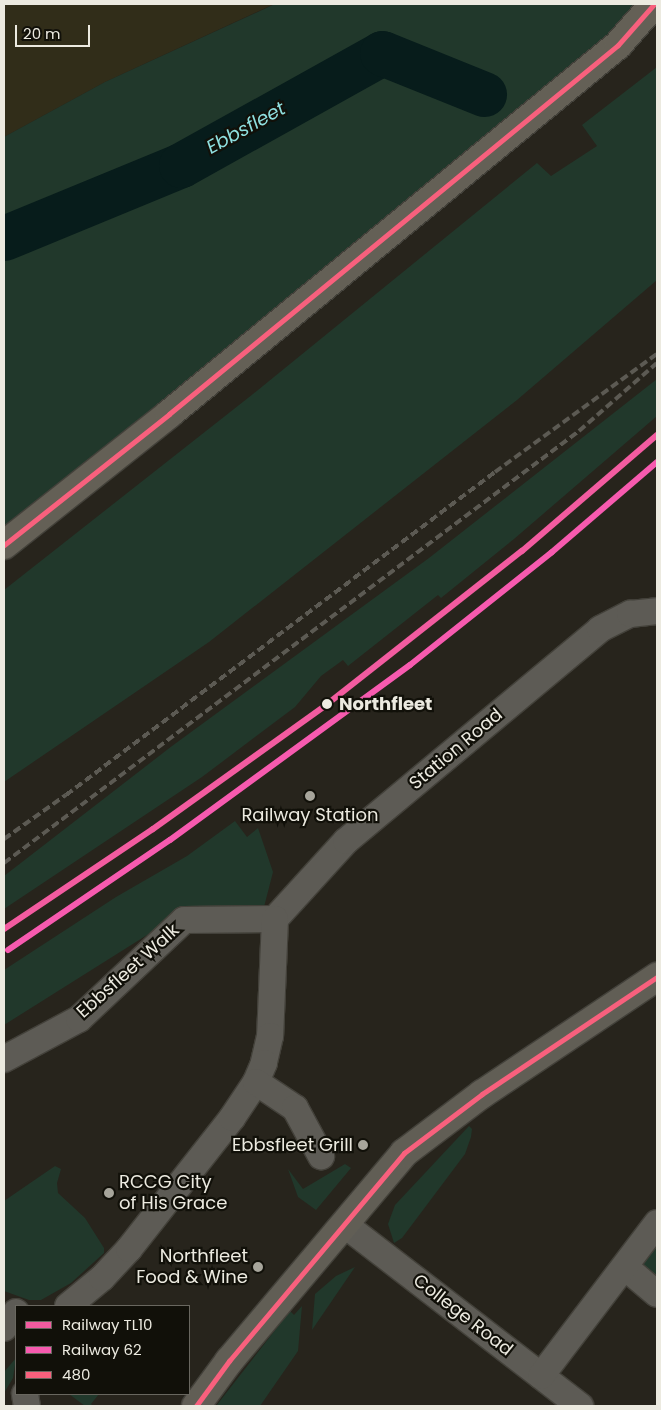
<!DOCTYPE html>
<html>
<head>
<meta charset="utf-8">
<style>
  body { margin:0 }
  #map { position:relative; width:661px; height:1410px; overflow:hidden; background:#27241c; font-family:Poppins,sans-serif }
  div>[style] { position:absolute }
  .built>* { inset:0; background:#312d19 }
  .green>* { inset:0; background:#21382b }
  .river>* { height:45px; margin:-22.5px; padding:0 22.5px; transform-origin:22.5px; border-radius:22.5px; background:#071c1b }
  .roads { filter:drop-shadow(1px 0 #43413a) drop-shadow(-1px 0 #43413a) drop-shadow(0 1px #43413a) drop-shadow(0 -1px #43413a) }
  .street>* { height:26px; margin:-13px; padding:0 13px; transform-origin:13px; border-radius:13px; background:#5d5b55 }
  .secondary>* { height:28px; margin:-14px; padding:0 14px; transform-origin:14px; border-radius:14px; background:#615e55 }
  .primary>* { height:28px; margin:-14px; padding:0 14px; transform-origin:14px; border-radius:14px; background:#646056 }
  .rail>* { height:4px; margin-top:-2px; transform-origin:0; background:repeating-linear-gradient(90deg,#5c5a53 0 8px,transparent 0 12px) }
  .bus-1>* { height:5px; margin:-2.5px; padding:0 2.5px; transform-origin:2.5px; border-radius:2.5px; background:#f8607d }
  .rail-1>* { height:6px; margin:-3px; padding:0 3px; transform-origin:3px; border-radius:3px; background:#f35ba0 }
  .rail-2>* { height:6px; margin:-3px; padding:0 3px; transform-origin:3px; border-radius:3px; background:#f75aaf }
  .dots>* { width:14px; height:14px; translate:-50% -50%; box-sizing:border-box; border:2px solid #111009; border-radius:50% }
  span { translate:-50% -50%; white-space:nowrap; text-align:center; line-height:1.15; -webkit-text-stroke:4.5px #111009; paint-order:stroke }
  .stop-label { font-size:18px; color:#eceae0; font-weight:700 }
  .left { translate:0 -50%; text-align:left }
  .street-label { font-size:18px; color:#eceae0 }
  .poi-label { font-size:18px; color:#eceae0 }
  .right { translate:-100% -50%; text-align:right }
  .water-label { font-size:19px; color:#8edfdf; font-style:italic }
  .frame { position:absolute; inset:0; border:5px solid #eceae0; pointer-events:none }
  .legend { position:absolute; left:15px; top:1305px; width:175px; height:90px; box-sizing:border-box; background:#111009; border:1px solid #69675f; margin:0; padding:6px 9px; list-style:none; font-size:15px; color:#eceae0 }
  .legend li { display:flex; align-items:center; gap:10px; height:25px }
  .legend b { width:25px; border:1px solid #69675f }
  .scale { position:absolute; left:15px; top:25px; width:75px; height:22px; box-sizing:border-box; border:2px solid #eceae0; border-top:0; padding-left:6px; font-size:15px; line-height:18px; white-space:nowrap; color:#eceae0; -webkit-text-stroke:4px #111009; paint-order:stroke }
</style>
</head>
<body>
<div id="map">
  <div class="built">
    <div style="clip-path:polygon(4px 4px,274px 4px,105px 82px,4px 137px)"></div>
  </div>
  <div class="green">
    <div style="clip-path:polygon(275px 4px,644px 4px,173px 393px,4px 528px,4px 137px,105px 82px)"></div>
    <div style="clip-path:polygon(657px 67px,657px 280px,517px 400px,209px 642px,4px 782px,4px 590px,253px 394px,537px 163px,551px 176px,597px 146px,582px 125px)"></div>
    <div style="clip-path:polygon(657px 379px,657px 416px,514px 539px,441px 598px,438px 595px,348px 666px,343px 660px,321px 676px,295px 707px,202px 777px,4px 909px,4px 876px,172px 746px,429px 558px)"></div>
    <div style="clip-path:polygon(235px 821px,247px 837px,258px 828px,273px 872px,264px 907px,190px 908px,4px 1025px,4px 970px,116px 897px,187px 856px)"></div>
    <div style="clip-path:polygon(469px 1126px,472px 1129px,471px 1137px,465px 1154px,402px 1238px,394px 1243px,388px 1224px,395px 1205px)"></div>
    <div style="clip-path:polygon(345px 1164px,351px 1168px,316px 1210px,298px 1197px,288px 1169px,303px 1189px)"></div>
    <div style="clip-path:polygon(55px 1166px,61px 1169px,57px 1183px,58px 1193px,85px 1218px,104px 1248px,104px 1253px,71px 1283px,41px 1300px,29px 1300px,4px 1291px,4px 1201px)"></div>
    <div style="clip-path:polygon(657px 1232px,657px 1278px,640px 1265px)"></div>
    <div style="clip-path:polygon(355px 1267px,312px 1330px,315px 1294px,336px 1276px)"></div>
    <div style="clip-path:polygon(302px 1306px,298px 1351px,260px 1406px,216px 1406px,290px 1311px,294px 1315px)"></div>
    <div style="clip-path:polygon(16px 1358px,13px 1378px,4px 1393px,4px 1372px)"></div>
    <div style="clip-path:polygon(69px 1394px,104px 1394px,99px 1394px,91px 1404px,93px 1406px,85px 1406px)"></div>
  </div>
  <div class="river">
    <div style="left:4px;top:238px;width:191px;rotate:-22.4deg"></div>
    <div style="left:181px;top:165px;width:230px;rotate:-29.1deg"></div>
    <div style="left:382px;top:53px;width:110px;rotate:21.9deg"></div>
  </div>
  <div class="roads">
    <div class="street">
      <div style="left:275px;top:919px;width:105px;rotate:-47.7deg"></div>
      <div style="left:346px;top:841px;width:331px;rotate:-39.8deg"></div>
      <div style="left:600px;top:629px;width:34px;rotate:-27deg"></div>
      <div style="left:630px;top:614px;width:27px;rotate:-6deg"></div>
      <div style="left:4px;top:1059px;width:85px;rotate:-28.1deg"></div>
      <div style="left:79px;top:1019px;width:144px;rotate:-43.3deg"></div>
      <div style="left:184px;top:920px;width:91px;rotate:-0.6deg"></div>
      <div style="left:275px;top:919px;width:117px;rotate:92.4deg"></div>
      <div style="left:270px;top:1036px;width:28px;rotate:103deg"></div>
      <div style="left:264px;top:1063px;width:21px;rotate:113deg"></div>
      <div style="left:345px;top:1225px;width:297px;rotate:37.6deg"></div>
      <div style="left:625px;top:1267px;width:42px;rotate:40.2deg"></div>
      <div style="left:68px;top:1306px;width:44px;rotate:-39.5deg"></div>
      <div style="left:102px;top:1278px;width:40px;rotate:-47deg"></div>
      <div style="left:129px;top:1249px;width:167px;rotate:-51.8deg"></div>
      <div style="left:232px;top:1118px;width:43px;rotate:-56.3deg"></div>
      <div style="left:256px;top:1082px;width:47px;rotate:33.7deg"></div>
      <div style="left:295px;top:1108px;width:55px;rotate:61.6deg"></div>
      <div style="left:4px;top:1328px;width:20px;rotate:-53deg"></div>
      <div style="left:541px;top:1376px;width:192px;rotate:-52.8deg"></div>
      <div style="left:25px;top:1394px;width:12px;rotate:81deg"></div>
    </div>
    <div class="secondary">
      <div style="left:196px;top:1406px;width:56px;rotate:-53.7deg"></div>
      <div style="left:229px;top:1361px;width:272px;rotate:-49.9deg"></div>
      <div style="left:404px;top:1153px;width:98px;rotate:-37.1deg"></div>
      <div style="left:482px;top:1094px;width:211px;rotate:-33.8deg"></div>
    </div>
    <div class="primary">
      <div style="left:4px;top:545px;width:211px;rotate:-38.4deg"></div>
      <div style="left:169px;top:414px;width:581px;rotate:-39.41deg"></div>
      <div style="left:618px;top:45px;width:55px;rotate:-48.7deg"></div>
    </div>
  </div>
  <div class="rail">
    <div style="left:4px;top:839px;width:76px;rotate:-35.4deg"></div>
    <div style="left:66px;top:795px;width:537px;rotate:-36.98deg"></div>
    <div style="left:495px;top:472px;width:200px;rotate:-36.1deg"></div>
    <div style="left:4px;top:863px;width:719px;rotate:-36.92deg"></div>
    <div style="left:579px;top:431px;width:103px;rotate:-41.1deg"></div>
  </div>
  <div class="bus-1">
    <div style="left:4px;top:545px;width:211px;rotate:-38.4deg"></div>
    <div style="left:169px;top:414px;width:581px;rotate:-39.41deg"></div>
    <div style="left:618px;top:45px;width:55px;rotate:-48.7deg"></div>
    <div style="left:196px;top:1406px;width:56px;rotate:-53.7deg"></div>
    <div style="left:229px;top:1361px;width:272px;rotate:-49.9deg"></div>
    <div style="left:404px;top:1153px;width:98px;rotate:-37.1deg"></div>
    <div style="left:482px;top:1094px;width:211px;rotate:-33.8deg"></div>
  </div>
  <div class="rail-1">
    <div style="left:4px;top:929px;width:179px;rotate:-33.9deg"></div>
    <div style="left:153px;top:829px;width:213px;rotate:-35.6deg"></div>
    <div style="left:326px;top:705px;width:249px;rotate:-38.2deg"></div>
    <div style="left:522px;top:551px;width:178px;rotate:-40.7deg"></div>
  </div>
  <div class="rail-2">
    <div style="left:8px;top:950px;width:196px;rotate:-34.2deg"></div>
    <div style="left:170px;top:840px;width:297px;rotate:-36.1deg"></div>
    <div style="left:410px;top:665px;width:181px;rotate:-38.5deg"></div>
    <div style="left:552px;top:552px;width:138px;rotate:-40.6deg"></div>
  </div>
  <div class="dots">
    <div style="left:327px;top:704px;background:#eceae0"></div>
    <div style="left:310px;top:796px;background:#a7a59b"></div>
    <div style="left:363px;top:1145px;background:#a7a59b"></div>
    <div style="left:109px;top:1193px;background:#a7a59b"></div>
    <div style="left:258px;top:1267px;background:#a7a59b"></div>
  </div>
  <div class="stop-label">
    <span class="left" style="left:339px;top:704px">Northfleet</span>
  </div>
  <div class="street-label">
    <span style="left:456px;top:749px;rotate:-40deg">Station Road</span>
    <span style="left:128px;top:971px;rotate:-42deg">Ebbsfleet Walk</span>
    <span style="left:463px;top:1315px;rotate:38deg">College Road</span>
  </div>
  <div class="poi-label">
    <span style="left:310px;top:815px">Railway Station</span>
    <span class="right" style="left:353px;top:1145px">Ebbsfleet Grill</span>
    <span class="left" style="left:119px;top:1193px">RCCG City<br>of His Grace</span>
    <span class="right" style="left:248px;top:1267px">Northfleet<br>Food &amp; Wine</span>
  </div>
  <div class="water-label">
    <span style="left:246px;top:128px;rotate:-29deg">Ebbsfleet</span>
  </div>
  <div class="frame"></div>
  <ul class="legend">
  <li><b style="height:6px;background:#f35ba0"></b>Railway TL10</li>
  <li><b style="height:6px;background:#f75aaf"></b>Railway 62</li>
  <li><b style="height:6px;background:#f8607d"></b>480</li>
  </ul>
  <div class="scale">20 m</div>
</div>
</body>
</html>
